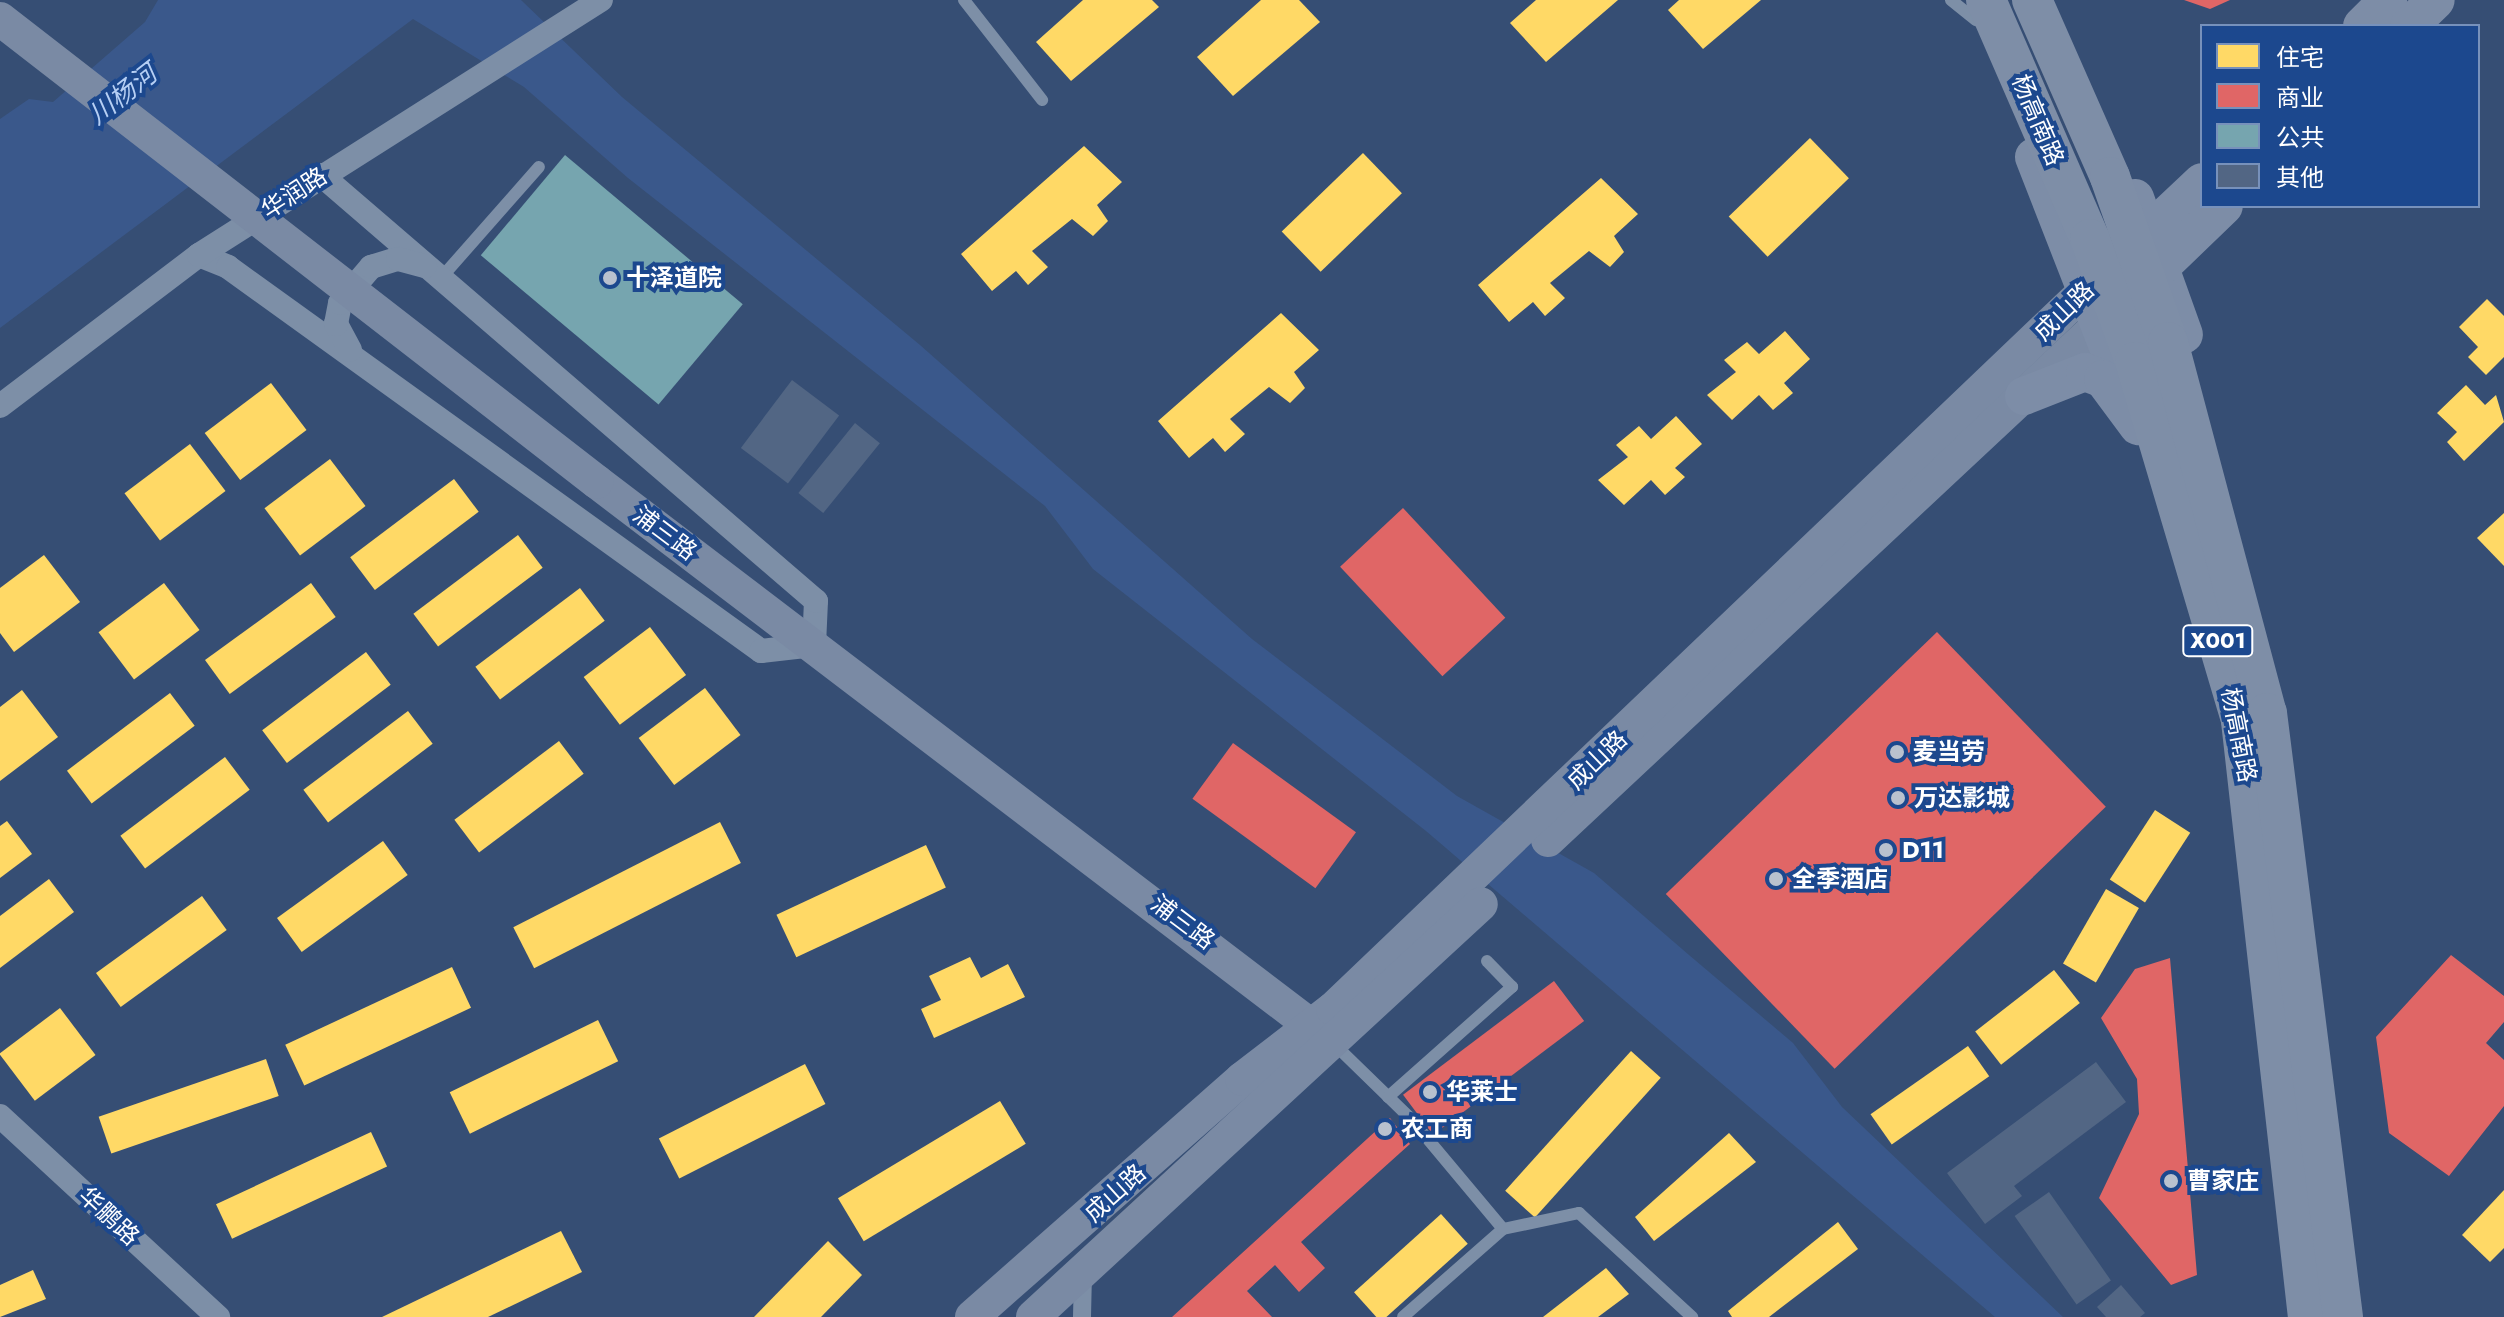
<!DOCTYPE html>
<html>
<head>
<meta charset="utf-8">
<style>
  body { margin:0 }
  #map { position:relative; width:2504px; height:1317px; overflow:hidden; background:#364e74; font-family:Jost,"Noto Sans SC",sans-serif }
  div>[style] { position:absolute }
  .water>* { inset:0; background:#3a588b }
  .homes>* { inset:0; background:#ffd966; transform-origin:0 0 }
  .shops>* { inset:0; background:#e06666; transform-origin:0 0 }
  .public>* { inset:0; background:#76a5af; transform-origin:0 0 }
  .building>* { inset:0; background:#526684; transform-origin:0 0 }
  .service>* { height:12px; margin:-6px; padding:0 6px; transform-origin:6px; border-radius:6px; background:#7d8fa7 }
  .pedestrian>* { height:18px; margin:-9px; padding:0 9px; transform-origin:9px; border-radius:9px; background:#7d8fa7 }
  .minor>* { height:24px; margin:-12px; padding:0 12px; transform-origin:12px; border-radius:12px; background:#7d8fa7 }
  .secondary>* { height:34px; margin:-17px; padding:0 17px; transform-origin:17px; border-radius:17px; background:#7a8aa4 }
  .primary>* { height:38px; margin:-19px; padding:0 19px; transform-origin:19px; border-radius:19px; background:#7d8da7 }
  .secondary-bridge>* { height:34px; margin:-17px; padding:0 17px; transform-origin:17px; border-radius:17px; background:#7a8aa4 }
  .trunk-bridge>* { height:40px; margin:-20px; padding:0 20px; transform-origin:20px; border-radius:20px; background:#7e8ea7 }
  .dots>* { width:22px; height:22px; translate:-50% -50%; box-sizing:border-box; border:4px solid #1c488e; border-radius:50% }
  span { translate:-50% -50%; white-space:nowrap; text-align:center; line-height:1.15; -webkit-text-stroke:8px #1c488e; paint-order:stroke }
  .shield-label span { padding:2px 6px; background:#1c488e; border:2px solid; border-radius:6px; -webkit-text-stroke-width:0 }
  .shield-label { font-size:22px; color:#fff; font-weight:700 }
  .street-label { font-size:24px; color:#fff }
  .poi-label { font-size:24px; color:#fff; font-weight:700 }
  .left { translate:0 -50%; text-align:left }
  .water-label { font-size:26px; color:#b6cff4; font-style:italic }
  .legend { position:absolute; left:2200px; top:24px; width:280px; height:184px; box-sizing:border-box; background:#1c488e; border:2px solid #7791bb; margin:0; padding:10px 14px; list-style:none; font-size:24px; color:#fff }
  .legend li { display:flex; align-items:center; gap:16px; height:40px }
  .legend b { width:40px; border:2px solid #7791bb }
</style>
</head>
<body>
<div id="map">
  <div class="water">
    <div style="clip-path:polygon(158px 0,521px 0,622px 97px,920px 345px,1252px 639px,1457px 796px,1594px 873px,1689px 955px,1793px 1043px,1842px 1107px,2063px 1317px,1995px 1317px,1426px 831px,1093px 569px,1045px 506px,628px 178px,524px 87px,413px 19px,0 328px,0 119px,29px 99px,53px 102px,145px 22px)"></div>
  </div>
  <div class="homes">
    <div style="clip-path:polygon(1083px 0,1152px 0,1159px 7px,1071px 81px,1036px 42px)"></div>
    <div style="clip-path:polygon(1261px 0,1299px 0,1320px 22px,1233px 96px,1197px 57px)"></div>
    <div style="clip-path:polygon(1536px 0,1618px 0,1546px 62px,1510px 23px)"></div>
    <div style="clip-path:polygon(1679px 0,1761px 0,1703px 49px,1668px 10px)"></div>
    <div style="left:1810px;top:138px;width:56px;height:113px;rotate:46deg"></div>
    <div style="clip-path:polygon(1084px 146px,1122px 182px,1097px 205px,1108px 221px,1093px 236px,1072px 219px,1032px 251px,1048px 267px,1028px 285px,1016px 271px,992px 291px,961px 254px)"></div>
    <div style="left:1363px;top:153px;width:56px;height:113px;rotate:46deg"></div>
    <div style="clip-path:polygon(1601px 178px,1638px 214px,1614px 236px,1624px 252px,1610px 267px,1589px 251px,1550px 283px,1565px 298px,1545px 316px,1533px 302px,1509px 322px,1478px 285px)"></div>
    <div style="clip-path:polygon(2487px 299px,2504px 316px,2504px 357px,2486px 375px,2468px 357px,2478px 347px,2459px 327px)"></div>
    <div style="clip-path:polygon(1281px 313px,1319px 350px,1294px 372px,1305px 388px,1290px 403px,1269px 387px,1230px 419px,1245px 434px,1225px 452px,1213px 438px,1189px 458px,1158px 421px)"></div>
    <div style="clip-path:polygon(1785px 331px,1810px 359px,1784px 383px,1793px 393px,1773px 410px,1759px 395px,1732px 420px,1707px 395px,1736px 372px,1724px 360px,1747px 342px,1759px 354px)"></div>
    <div style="left:271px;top:383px;width:59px;height:83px;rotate:53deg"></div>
    <div style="clip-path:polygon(2466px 385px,2485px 405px,2496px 395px,2504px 422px,2464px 461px,2447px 442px,2457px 432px,2437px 413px)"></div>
    <div style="clip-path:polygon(1676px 416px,1702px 444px,1675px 468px,1685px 477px,1665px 495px,1651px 480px,1624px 505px,1598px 480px,1628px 457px,1616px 445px,1639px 426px,1651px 439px)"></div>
    <div style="left:190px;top:444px;width:59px;height:82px;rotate:53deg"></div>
    <div style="left:330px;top:459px;width:59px;height:82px;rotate:53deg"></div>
    <div style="left:454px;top:479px;width:41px;height:130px;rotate:53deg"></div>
    <div style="clip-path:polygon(2504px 513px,2504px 566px,2477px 538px)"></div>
    <div style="left:518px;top:535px;width:41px;height:131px;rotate:53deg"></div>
    <div style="clip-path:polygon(44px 555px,80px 602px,14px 652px,0 633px,0 588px)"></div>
    <div style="left:164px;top:583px;width:59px;height:82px;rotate:53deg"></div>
    <div style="left:311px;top:583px;width:42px;height:131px;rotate:54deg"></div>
    <div style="left:580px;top:588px;width:41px;height:131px;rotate:53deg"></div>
    <div style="left:650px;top:627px;width:60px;height:83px;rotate:53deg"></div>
    <div style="left:366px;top:652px;width:41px;height:130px;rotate:53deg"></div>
    <div style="left:705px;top:688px;width:59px;height:83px;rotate:53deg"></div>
    <div style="clip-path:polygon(22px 690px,58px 737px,0 781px,0 707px)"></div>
    <div style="left:170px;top:693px;width:41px;height:129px;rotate:53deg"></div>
    <div style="left:408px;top:711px;width:41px;height:131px;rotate:53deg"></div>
    <div style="left:559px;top:741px;width:41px;height:131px;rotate:53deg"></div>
    <div style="left:225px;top:757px;width:41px;height:131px;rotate:53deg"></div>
    <div style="left:2155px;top:810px;width:42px;height:83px;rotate:33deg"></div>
    <div style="clip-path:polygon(7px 821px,32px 854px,0 878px,0 826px)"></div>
    <div style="left:720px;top:822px;width:46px;height:232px;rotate:63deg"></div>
    <div style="left:383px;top:841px;width:42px;height:131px;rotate:54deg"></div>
    <div style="left:926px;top:845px;width:47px;height:165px;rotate:65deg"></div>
    <div style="clip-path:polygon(49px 879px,74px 912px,0 968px,0 916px)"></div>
    <div style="left:2106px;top:889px;width:38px;height:86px;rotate:30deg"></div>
    <div style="left:202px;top:896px;width:42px;height:131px;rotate:54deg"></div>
    <div style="clip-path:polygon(970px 957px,981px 978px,1008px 964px,1025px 997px,934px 1038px,921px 1009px,941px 1000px,929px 976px)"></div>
    <div style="left:452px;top:967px;width:45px;height:184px;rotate:65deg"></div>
    <div style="left:2054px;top:970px;width:42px;height:100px;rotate:52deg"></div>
    <div style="left:60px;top:1008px;width:59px;height:76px;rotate:53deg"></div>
    <div style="left:598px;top:1020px;width:46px;height:165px;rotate:64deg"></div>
    <div style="left:1968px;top:1046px;width:37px;height:119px;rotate:55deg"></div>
    <div style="left:1631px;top:1051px;width:40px;height:188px;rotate:42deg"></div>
    <div style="left:266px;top:1059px;width:39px;height:177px;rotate:71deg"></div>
    <div style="left:805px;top:1064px;width:45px;height:164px;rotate:63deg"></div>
    <div style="left:1000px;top:1101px;width:50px;height:189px;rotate:59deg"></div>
    <div style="left:371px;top:1132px;width:38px;height:171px;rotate:65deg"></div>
    <div style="clip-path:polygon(1729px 1133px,1756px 1162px,1654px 1241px,1635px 1217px)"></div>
    <div style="clip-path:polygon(2504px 1190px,2504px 1248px,2490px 1262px,2462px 1235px)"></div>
    <div style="left:1441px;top:1214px;width:40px;height:117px;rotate:48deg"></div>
    <div style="clip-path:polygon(1838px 1222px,1858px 1249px,1769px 1317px,1732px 1317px,1728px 1311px)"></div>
    <div style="clip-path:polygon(561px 1231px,582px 1272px,488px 1317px,382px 1317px)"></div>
    <div style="clip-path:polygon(828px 1241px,862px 1275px,821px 1317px,754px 1317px)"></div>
    <div style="clip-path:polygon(1606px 1268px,1629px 1294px,1598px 1317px,1543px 1317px)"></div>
    <div style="clip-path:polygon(33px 1270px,46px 1299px,0 1317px,0 1285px)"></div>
  </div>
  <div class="shops">
    <div style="clip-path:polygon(2184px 0,2230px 0,2210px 9px)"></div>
    <div style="left:1403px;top:508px;width:150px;height:86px;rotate:47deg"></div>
    <div style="left:1937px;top:632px;width:243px;height:377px;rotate:46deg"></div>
    <div style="left:1233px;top:743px;width:152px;height:69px;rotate:36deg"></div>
    <div style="clip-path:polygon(2451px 955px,2504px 996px,2504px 1022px,2486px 1043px,2504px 1060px,2504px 1106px,2449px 1176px,2389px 1133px,2376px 1037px)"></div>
    <div style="clip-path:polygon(2170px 958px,2197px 1275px,2171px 1285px,2099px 1198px,2139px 1114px,2137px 1079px,2101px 1018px,2135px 969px)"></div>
    <div style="left:1554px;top:981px;width:50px;height:189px;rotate:53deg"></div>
    <div style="clip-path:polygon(1390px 1118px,1410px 1144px,1301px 1242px,1325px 1268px,1299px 1292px,1275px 1265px,1247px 1291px,1272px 1317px,1172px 1317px)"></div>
  </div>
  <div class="public">
    <div style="left:565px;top:155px;width:232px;height:131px;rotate:40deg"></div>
  </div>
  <div class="building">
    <div style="left:792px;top:380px;width:59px;height:85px;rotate:37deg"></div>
    <div style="left:855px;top:423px;width:32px;height:90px;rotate:39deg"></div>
    <div style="clip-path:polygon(2096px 1062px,2126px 1102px,2014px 1186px,2022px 1196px,1985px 1224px,1947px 1173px)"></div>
    <div style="left:2049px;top:1192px;width:108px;height:42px;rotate:55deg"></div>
    <div style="clip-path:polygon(2121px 1285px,2145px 1313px,2140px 1317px,2106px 1317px,2097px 1307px)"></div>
  </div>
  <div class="service">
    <div style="left:964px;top:0;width:127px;rotate:52deg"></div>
    <div style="left:1951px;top:0;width:32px;rotate:39deg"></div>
    <div style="left:441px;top:278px;width:148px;rotate:-48.6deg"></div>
    <div style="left:1334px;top:1044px;width:107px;rotate:44.2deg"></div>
    <div style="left:1411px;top:1119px;width:143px;rotate:50.1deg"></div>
    <div style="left:1503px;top:1229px;width:133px;rotate:138.7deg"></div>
    <div style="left:1388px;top:1097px;width:166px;rotate:-41.6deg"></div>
    <div style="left:1512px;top:987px;width:36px;rotate:-134deg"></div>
    <div style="left:1503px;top:1229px;width:78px;rotate:-11.9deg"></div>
    <div style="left:1579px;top:1213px;width:154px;rotate:42.6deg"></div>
  </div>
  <div class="pedestrian">
    <div style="left:1082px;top:1317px;width:43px;rotate:-88.7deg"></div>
  </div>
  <div class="minor">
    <div style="left:199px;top:255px;width:31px;rotate:22deg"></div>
    <div style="left:228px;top:267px;width:657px;rotate:35.77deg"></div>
    <div style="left:761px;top:651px;width:53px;rotate:-6.5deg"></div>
    <div style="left:814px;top:645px;width:44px;rotate:-87.4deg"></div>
    <div style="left:816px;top:601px;width:653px;rotate:-139.28deg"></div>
    <div style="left:350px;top:350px;width:30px;rotate:-118deg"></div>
    <div style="left:336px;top:324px;width:21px;rotate:-79deg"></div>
    <div style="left:340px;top:303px;width:48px;rotate:-49.3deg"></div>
    <div style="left:371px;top:267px;width:28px;rotate:-17deg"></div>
    <div style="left:398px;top:259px;width:28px;rotate:15deg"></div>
    <div style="left:0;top:406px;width:250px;rotate:-37.2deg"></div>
    <div style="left:199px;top:255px;width:476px;rotate:-32.4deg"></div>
    <div style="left:0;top:1116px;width:297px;rotate:42.7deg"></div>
  </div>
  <div class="secondary">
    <div style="left:597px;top:482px;width:918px;rotate:37.29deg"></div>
    <div style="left:1548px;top:840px;width:756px;rotate:-43.07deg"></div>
    <div style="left:972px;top:1317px;width:360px;rotate:-41.4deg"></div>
    <div style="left:1242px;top:1079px;width:115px;rotate:-37.6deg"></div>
    <div style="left:1333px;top:1009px;width:1043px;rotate:-43.68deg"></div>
    <div style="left:1033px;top:1317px;width:609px;rotate:-42.67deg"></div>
  </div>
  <div class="primary">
    <div style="left:2362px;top:26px;width:37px;rotate:-45deg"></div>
    <div style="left:2409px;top:26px;width:37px;rotate:-44deg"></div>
    <div style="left:2034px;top:157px;width:206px;rotate:68.7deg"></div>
    <div style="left:2135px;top:198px;width:145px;rotate:70.3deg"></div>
    <div style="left:2134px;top:246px;width:93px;rotate:-43.3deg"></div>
    <div style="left:2146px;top:281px;width:108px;rotate:-43.9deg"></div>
    <div style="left:2024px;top:396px;width:66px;rotate:-21.5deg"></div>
    <div style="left:2085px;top:372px;width:19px;rotate:21deg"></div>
    <div style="left:2103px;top:379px;width:59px;rotate:53.3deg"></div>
  </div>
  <div class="secondary-bridge">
    <div style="left:0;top:19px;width:755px;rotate:37.8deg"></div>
  </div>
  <div class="trunk-bridge">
    <div style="left:1986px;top:0;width:261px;rotate:66.5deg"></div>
    <div style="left:2090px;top:239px;width:131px;rotate:69.9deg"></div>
    <div style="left:2135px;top:362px;width:374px;rotate:73.5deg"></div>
    <div style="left:2241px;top:721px;width:600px;rotate:83.59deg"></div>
    <div style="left:2032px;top:0;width:193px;rotate:66.2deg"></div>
    <div style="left:2110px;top:177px;width:175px;rotate:70.6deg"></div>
    <div style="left:2168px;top:342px;width:384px;rotate:75.1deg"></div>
    <div style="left:2267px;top:713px;width:609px;rotate:82.83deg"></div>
  </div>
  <div class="dots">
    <div style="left:610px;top:278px;background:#b9c1ce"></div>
    <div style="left:1897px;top:752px;background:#b9c1ce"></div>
    <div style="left:1898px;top:798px;background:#b9c1ce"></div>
    <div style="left:1886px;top:850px;background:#b9c1ce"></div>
    <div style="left:1776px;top:879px;background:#b9c1ce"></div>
    <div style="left:1430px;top:1092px;background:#b9c1ce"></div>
    <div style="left:1385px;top:1129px;background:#b9c1ce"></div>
    <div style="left:2171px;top:1181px;background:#b9c1ce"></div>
  </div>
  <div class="shield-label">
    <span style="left:2218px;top:641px">X001</span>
  </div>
  <div class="street-label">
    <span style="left:2038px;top:120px;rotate:67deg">杨高南路</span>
    <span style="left:294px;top:193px;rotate:-33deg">华润路</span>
    <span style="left:2064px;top:311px;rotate:-44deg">成山路</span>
    <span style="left:665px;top:533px;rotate:37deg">浦三路</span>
    <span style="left:2239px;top:735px;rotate:79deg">杨高南路</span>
    <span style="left:1597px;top:760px;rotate:-44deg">成山路</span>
    <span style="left:1183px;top:922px;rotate:37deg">浦三路</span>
    <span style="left:1115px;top:1193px;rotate:-42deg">成山路</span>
    <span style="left:109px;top:1216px;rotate:43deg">华鹏路</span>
  </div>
  <div class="poi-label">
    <span class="left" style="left:626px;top:278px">十泽道院</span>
    <span class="left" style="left:1913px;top:752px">麦当劳</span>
    <span class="left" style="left:1914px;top:798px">万达影城</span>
    <span class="left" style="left:1902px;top:850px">D11</span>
    <span class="left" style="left:1792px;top:879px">全季酒店</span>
    <span class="left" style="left:1446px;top:1092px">华莱士</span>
    <span class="left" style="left:1401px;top:1129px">农工商</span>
    <span class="left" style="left:2187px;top:1181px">曹家庄</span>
  </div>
  <div class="water-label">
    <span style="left:123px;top:95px;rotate:-38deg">川杨河</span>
  </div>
  <ul class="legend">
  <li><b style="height:22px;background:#ffd966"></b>住宅</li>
  <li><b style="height:22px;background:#e06666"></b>商业</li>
  <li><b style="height:22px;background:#76a5af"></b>公共</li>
  <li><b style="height:22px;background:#526684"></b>其他</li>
  </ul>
</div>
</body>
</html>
